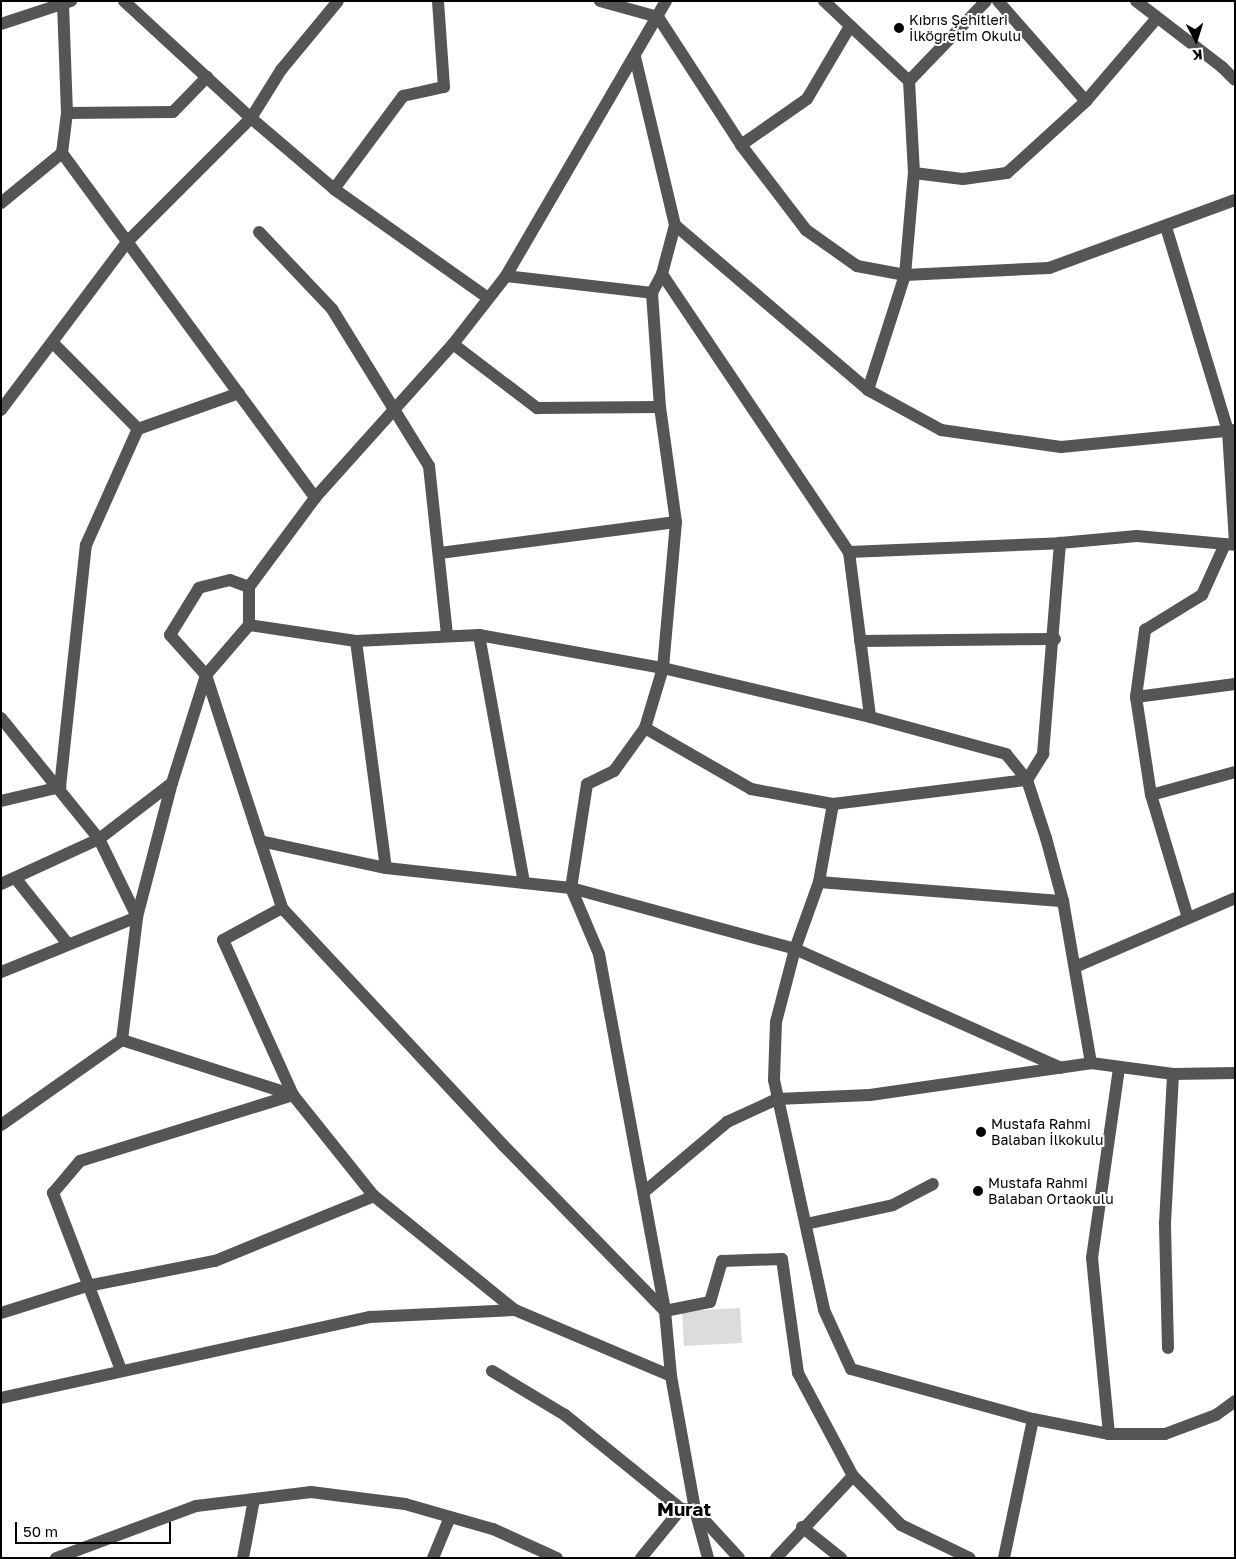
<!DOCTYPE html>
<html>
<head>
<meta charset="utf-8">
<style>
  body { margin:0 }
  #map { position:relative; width:1236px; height:1559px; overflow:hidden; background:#fff; font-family:"Golos Text",sans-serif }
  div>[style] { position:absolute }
  .green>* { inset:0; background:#dcdcdc; transform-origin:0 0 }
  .minor>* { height:12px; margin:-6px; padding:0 6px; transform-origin:6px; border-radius:6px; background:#555 }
  .dots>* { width:14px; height:14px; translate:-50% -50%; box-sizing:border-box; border:2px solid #fff; border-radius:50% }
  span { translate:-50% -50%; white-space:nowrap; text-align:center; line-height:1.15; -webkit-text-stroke:4px #fff; paint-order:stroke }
  .poi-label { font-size:14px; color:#000 }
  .left { translate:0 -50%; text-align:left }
  .district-label { font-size:19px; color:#000; font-weight:700 }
  .frame { position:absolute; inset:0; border:2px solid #000; pointer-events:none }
  .north { position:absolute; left:1171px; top:15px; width:50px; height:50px; -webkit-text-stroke:4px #fff; paint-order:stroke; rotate:175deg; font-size:14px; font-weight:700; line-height:20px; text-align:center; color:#000 }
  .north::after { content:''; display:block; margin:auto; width:18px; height:22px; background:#000; clip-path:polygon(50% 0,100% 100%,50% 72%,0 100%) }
  .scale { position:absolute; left:15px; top:1522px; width:156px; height:22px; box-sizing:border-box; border:2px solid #000; border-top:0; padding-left:6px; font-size:15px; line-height:18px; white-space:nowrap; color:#000; -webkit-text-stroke:4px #fff; paint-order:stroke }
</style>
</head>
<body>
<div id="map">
  <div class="green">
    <div style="left:740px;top:1308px;width:35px;height:58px;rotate:87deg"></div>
  </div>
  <div class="minor">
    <div style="left:124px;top:1px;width:173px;rotate:42.7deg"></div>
    <div style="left:251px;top:118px;width:109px;rotate:40.5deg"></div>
    <div style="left:334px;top:189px;width:189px;rotate:35.3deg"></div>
    <div style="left:600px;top:1px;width:60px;rotate:15.4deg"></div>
    <div style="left:658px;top:17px;width:153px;rotate:57deg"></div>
    <div style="left:741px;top:145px;width:107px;rotate:52.6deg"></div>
    <div style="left:806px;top:230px;width:62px;rotate:35.2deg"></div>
    <div style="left:857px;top:266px;width:49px;rotate:10.6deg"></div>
    <div style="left:905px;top:275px;width:144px;rotate:-2.8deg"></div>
    <div style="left:1049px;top:268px;width:198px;rotate:-20.1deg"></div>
    <div style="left:666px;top:1px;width:318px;rotate:120.2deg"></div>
    <div style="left:506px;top:276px;width:86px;rotate:127.9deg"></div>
    <div style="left:453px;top:344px;width:207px;rotate:131.9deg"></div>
    <div style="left:315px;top:498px;width:111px;rotate:126.6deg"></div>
    <div style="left:249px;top:587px;width:38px;rotate:90deg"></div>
    <div style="left:249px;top:625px;width:108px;rotate:8.5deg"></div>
    <div style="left:356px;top:641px;width:123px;rotate:-2.8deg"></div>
    <div style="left:479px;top:635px;width:187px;rotate:10.2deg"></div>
    <div style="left:663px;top:668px;width:213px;rotate:13.3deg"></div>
    <div style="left:870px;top:717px;width:141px;rotate:15.2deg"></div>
    <div style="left:1006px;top:754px;width:33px;rotate:51deg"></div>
    <div style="left:1027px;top:780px;width:61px;rotate:71.9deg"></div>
    <div style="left:1046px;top:838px;width:65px;rotate:74.9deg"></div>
    <div style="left:1063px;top:901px;width:164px;rotate:80.2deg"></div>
    <div style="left:1091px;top:1063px;width:83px;rotate:7.6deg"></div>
    <div style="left:1173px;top:1074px;width:62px;rotate:-0.9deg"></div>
    <div style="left:824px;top:1px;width:117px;rotate:43.3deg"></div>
    <div style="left:909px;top:81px;width:111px;rotate:-46.1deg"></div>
    <div style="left:998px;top:1px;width:133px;rotate:48.7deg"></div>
    <div style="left:1136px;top:1px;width:108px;rotate:37.5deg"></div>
    <div style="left:1222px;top:67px;width:18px;rotate:45deg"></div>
    <div style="left:1px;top:24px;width:74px;rotate:-18.2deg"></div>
    <div style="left:635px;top:57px;width:173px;rotate:76.6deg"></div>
    <div style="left:675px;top:225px;width:51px;rotate:104.9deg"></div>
    <div style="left:662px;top:274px;width:335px;rotate:56.1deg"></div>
    <div style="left:849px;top:552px;width:166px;rotate:82.7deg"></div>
    <div style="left:67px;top:113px;width:106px;rotate:-0.5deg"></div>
    <div style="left:173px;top:112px;width:49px;rotate:-45.8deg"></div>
    <div style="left:741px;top:145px;width:80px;rotate:-34.9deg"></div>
    <div style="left:807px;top:99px;width:82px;rotate:-59.4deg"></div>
    <div style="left:62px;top:153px;width:40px;rotate:-82.9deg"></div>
    <div style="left:67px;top:113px;width:107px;rotate:-92.1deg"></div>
    <div style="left:914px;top:173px;width:49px;rotate:7deg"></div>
    <div style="left:963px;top:179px;width:44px;rotate:-7.8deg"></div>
    <div style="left:1007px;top:173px;width:107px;rotate:-42.3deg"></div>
    <div style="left:1086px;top:101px;width:109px;rotate:-49.5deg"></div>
    <div style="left:334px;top:189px;width:116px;rotate:-53.4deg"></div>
    <div style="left:403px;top:96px;width:42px;rotate:-12.4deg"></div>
    <div style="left:444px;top:87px;width:86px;rotate:-94deg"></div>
    <div style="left:1px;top:203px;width:79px;rotate:-39.3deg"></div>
    <div style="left:62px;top:153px;width:428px;rotate:53.7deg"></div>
    <div style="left:675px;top:225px;width:254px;rotate:40.5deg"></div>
    <div style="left:868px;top:390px;width:83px;rotate:28.7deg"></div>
    <div style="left:941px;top:430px;width:121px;rotate:8.1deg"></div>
    <div style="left:1061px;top:447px;width:175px;rotate:-5.6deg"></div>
    <div style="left:1166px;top:227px;width:213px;rotate:73.1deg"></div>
    <div style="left:1228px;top:431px;width:112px;rotate:86.4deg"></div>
    <div style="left:259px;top:232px;width:106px;rotate:46.5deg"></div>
    <div style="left:332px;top:309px;width:185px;rotate:58.3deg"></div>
    <div style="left:429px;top:466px;width:170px;rotate:83.9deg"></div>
    <div style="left:662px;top:274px;width:21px;rotate:118deg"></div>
    <div style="left:652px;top:293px;width:114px;rotate:86deg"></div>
    <div style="left:660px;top:407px;width:116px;rotate:82.1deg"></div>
    <div style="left:676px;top:522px;width:147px;rotate:95.1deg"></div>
    <div style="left:663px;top:668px;width:63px;rotate:106.7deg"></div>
    <div style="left:645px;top:728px;width:122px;rotate:29.9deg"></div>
    <div style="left:751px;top:789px;width:83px;rotate:10.4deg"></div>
    <div style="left:833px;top:804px;width:195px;rotate:-7.1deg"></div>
    <div style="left:1027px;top:780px;width:31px;rotate:-58deg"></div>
    <div style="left:1043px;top:754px;width:212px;rotate:-85.4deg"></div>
    <div style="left:506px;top:276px;width:147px;rotate:6.6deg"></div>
    <div style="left:54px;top:344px;width:120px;rotate:45.3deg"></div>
    <div style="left:453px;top:344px;width:106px;rotate:37.3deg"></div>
    <div style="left:537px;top:408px;width:123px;rotate:-0.5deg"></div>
    <div style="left:868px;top:390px;width:121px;rotate:-72.2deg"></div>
    <div style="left:905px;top:275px;width:102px;rotate:-85deg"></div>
    <div style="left:914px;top:173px;width:92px;rotate:-93.1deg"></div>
    <div style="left:1px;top:410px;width:211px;rotate:-53.1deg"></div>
    <div style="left:128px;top:241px;width:174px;rotate:-45deg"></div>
    <div style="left:251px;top:118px;width:57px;rotate:-58deg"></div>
    <div style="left:281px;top:70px;width:89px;rotate:-50.4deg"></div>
    <div style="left:849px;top:552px;width:211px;rotate:-2.4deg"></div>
    <div style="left:1060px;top:543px;width:77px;rotate:-5.2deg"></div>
    <div style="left:1137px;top:536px;width:98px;rotate:5.2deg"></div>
    <div style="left:440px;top:553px;width:238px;rotate:-7.5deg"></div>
    <div style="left:249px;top:587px;width:20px;rotate:-160deg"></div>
    <div style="left:230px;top:580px;width:32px;rotate:166deg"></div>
    <div style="left:199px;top:588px;width:55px;rotate:121.7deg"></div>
    <div style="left:170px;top:635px;width:54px;rotate:48deg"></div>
    <div style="left:206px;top:675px;width:245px;rotate:71.9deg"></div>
    <div style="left:282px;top:908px;width:324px;rotate:47deg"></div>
    <div style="left:503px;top:1145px;width:232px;rotate:45.7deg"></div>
    <div style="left:665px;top:1311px;width:46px;rotate:-11.3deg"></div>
    <div style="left:710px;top:1302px;width:43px;rotate:-73.7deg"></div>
    <div style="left:722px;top:1261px;width:60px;rotate:-1.9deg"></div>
    <div style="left:782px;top:1259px;width:115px;rotate:82deg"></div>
    <div style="left:798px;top:1373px;width:117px;rotate:61.9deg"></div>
    <div style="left:479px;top:635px;width:252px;rotate:79.7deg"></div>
    <div style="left:524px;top:883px;width:47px;rotate:6.1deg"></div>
    <div style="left:571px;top:888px;width:72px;rotate:67deg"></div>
    <div style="left:599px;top:954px;width:363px;rotate:79.5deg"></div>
    <div style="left:665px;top:1311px;width:65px;rotate:84.7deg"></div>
    <div style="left:671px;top:1376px;width:136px;rotate:79.8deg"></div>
    <div style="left:695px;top:1510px;width:65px;rotate:47.5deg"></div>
    <div style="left:356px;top:641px;width:229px;rotate:82.5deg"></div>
    <div style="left:860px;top:641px;width:195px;rotate:-0.6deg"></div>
    <div style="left:1136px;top:697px;width:100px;rotate:-7.5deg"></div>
    <div style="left:1px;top:718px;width:156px;rotate:51deg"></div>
    <div style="left:99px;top:839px;width:87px;rotate:64deg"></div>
    <div style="left:137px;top:917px;width:147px;rotate:158deg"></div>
    <div style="left:645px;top:728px;width:53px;rotate:125.8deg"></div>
    <div style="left:614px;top:771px;width:30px;rotate:154deg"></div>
    <div style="left:587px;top:784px;width:105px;rotate:98.7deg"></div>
    <div style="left:571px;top:888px;width:232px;rotate:15.2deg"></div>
    <div style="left:795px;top:949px;width:291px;rotate:24.1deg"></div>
    <div style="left:1151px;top:795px;width:87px;rotate:-15.3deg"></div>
    <div style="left:1px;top:801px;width:61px;rotate:-13.3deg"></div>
    <div style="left:60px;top:787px;width:243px;rotate:-83.9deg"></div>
    <div style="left:86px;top:545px;width:127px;rotate:-65.9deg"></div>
    <div style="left:138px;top:429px;width:107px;rotate:-19.6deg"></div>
    <div style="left:833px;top:804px;width:79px;rotate:100.2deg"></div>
    <div style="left:819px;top:882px;width:71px;rotate:109.7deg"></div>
    <div style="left:795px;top:949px;width:75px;rotate:104.6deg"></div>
    <div style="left:776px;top:1022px;width:58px;rotate:92deg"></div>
    <div style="left:774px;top:1080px;width:235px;rotate:77.7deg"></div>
    <div style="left:824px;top:1310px;width:65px;rotate:65.4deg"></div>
    <div style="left:851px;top:1369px;width:189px;rotate:15.4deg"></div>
    <div style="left:1033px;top:1419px;width:77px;rotate:11.2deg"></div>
    <div style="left:1109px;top:1434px;width:56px"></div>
    <div style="left:1165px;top:1434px;width:54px;rotate:-20.4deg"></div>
    <div style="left:1216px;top:1415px;width:24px;rotate:-36deg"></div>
    <div style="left:260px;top:841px;width:129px;rotate:12.1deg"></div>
    <div style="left:386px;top:868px;width:139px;rotate:6.2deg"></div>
    <div style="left:16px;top:879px;width:82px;rotate:51.4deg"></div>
    <div style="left:819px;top:882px;width:245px;rotate:4.5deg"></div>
    <div style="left:1px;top:884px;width:108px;rotate:-24.7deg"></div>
    <div style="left:99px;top:839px;width:92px;rotate:-37.5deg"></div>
    <div style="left:1188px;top:918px;width:128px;rotate:-106.7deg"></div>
    <div style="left:1151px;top:795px;width:99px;rotate:-98.7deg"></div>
    <div style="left:1136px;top:697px;width:68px;rotate:-82.3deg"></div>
    <div style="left:1145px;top:630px;width:67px;rotate:-31.6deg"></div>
    <div style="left:1202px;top:595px;width:56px;rotate:-65.7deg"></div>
    <div style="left:1075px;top:967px;width:174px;rotate:-23.3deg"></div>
    <div style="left:122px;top:1040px;width:180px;rotate:17.8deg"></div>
    <div style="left:293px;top:1095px;width:129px;rotate:51.3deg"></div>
    <div style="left:374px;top:1196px;width:181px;rotate:39deg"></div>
    <div style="left:1px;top:1125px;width:148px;rotate:-35.1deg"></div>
    <div style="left:122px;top:1040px;width:124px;rotate:-83deg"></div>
    <div style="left:137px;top:917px;width:138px;rotate:-75.4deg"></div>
    <div style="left:172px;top:783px;width:113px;rotate:-72.5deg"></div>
    <div style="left:206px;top:675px;width:66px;rotate:-49.3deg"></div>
    <div style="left:644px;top:1192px;width:109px;rotate:-40.1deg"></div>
    <div style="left:727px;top:1122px;width:55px;rotate:-24.7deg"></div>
    <div style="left:777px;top:1099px;width:93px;rotate:-2.5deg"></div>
    <div style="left:870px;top:1095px;width:223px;rotate:-8.2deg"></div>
    <div style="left:806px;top:1224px;width:89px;rotate:-12.3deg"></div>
    <div style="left:893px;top:1205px;width:45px;rotate:-27.7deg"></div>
    <div style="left:1px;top:1313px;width:90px;rotate:-17.4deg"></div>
    <div style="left:87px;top:1286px;width:130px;rotate:-11.1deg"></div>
    <div style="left:215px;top:1261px;width:172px;rotate:-22.2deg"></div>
    <div style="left:1168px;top:1348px;width:125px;rotate:-91.4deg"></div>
    <div style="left:1165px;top:1223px;width:149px;rotate:-86.9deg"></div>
    <div style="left:121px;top:1370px;width:190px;rotate:-111deg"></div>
    <div style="left:53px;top:1193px;width:42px;rotate:-49.8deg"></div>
    <div style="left:80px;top:1161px;width:223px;rotate:-17.2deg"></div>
    <div style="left:293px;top:1095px;width:170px;rotate:-114.3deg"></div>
    <div style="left:223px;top:940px;width:67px;rotate:-28.5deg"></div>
    <div style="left:492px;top:1371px;width:85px;rotate:31.1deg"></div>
    <div style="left:565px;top:1415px;width:149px;rotate:39deg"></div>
    <div style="left:1px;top:1398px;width:378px;rotate:-12.4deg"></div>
    <div style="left:370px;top:1317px;width:145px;rotate:-2.8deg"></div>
    <div style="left:515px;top:1310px;width:169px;rotate:22.9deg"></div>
    <div style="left:1109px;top:1434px;width:177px;rotate:-95.5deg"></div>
    <div style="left:1092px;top:1258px;width:191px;rotate:-81.9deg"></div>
    <div style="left:802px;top:1527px;width:50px;rotate:38.5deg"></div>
    <div style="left:56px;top:1558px;width:149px;rotate:-20.4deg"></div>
    <div style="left:196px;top:1506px;width:116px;rotate:-6.9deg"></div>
    <div style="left:311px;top:1492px;width:95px;rotate:7.3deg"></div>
    <div style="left:405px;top:1504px;width:91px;rotate:15.9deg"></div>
    <div style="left:493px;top:1529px;width:70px;rotate:24.4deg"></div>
    <div style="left:243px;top:1558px;width:60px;rotate:-79.4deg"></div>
    <div style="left:433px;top:1558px;width:44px;rotate:-67.5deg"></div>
    <div style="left:641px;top:1558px;width:63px;rotate:-50.8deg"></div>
    <div style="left:681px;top:1509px;width:14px;rotate:4deg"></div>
    <div style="left:695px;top:1510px;width:50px;rotate:74.8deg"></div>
    <div style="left:776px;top:1558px;width:112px;rotate:-46.8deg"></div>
    <div style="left:853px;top:1476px;width:69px;rotate:45.6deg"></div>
    <div style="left:901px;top:1525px;width:76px;rotate:25.6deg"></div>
    <div style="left:1004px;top:1558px;width:142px;rotate:-78.2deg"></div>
  </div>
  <div class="dots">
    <div style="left:899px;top:28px;background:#000"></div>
    <div style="left:981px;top:1132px;background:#000"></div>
    <div style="left:978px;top:1191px;background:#000"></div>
  </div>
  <div class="poi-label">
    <span class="left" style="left:909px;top:28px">Kıbrıs Şehitleri<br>İlköğretim Okulu</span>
    <span class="left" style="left:991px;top:1132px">Mustafa Rahmi<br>Balaban İlkokulu</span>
    <span class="left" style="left:988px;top:1191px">Mustafa Rahmi<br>Balaban Ortaokulu</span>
  </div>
  <div class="district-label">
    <span style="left:684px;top:1509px">Murat</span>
  </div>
  <div class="frame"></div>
  <div class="north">K</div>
  <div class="scale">50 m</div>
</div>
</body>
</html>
